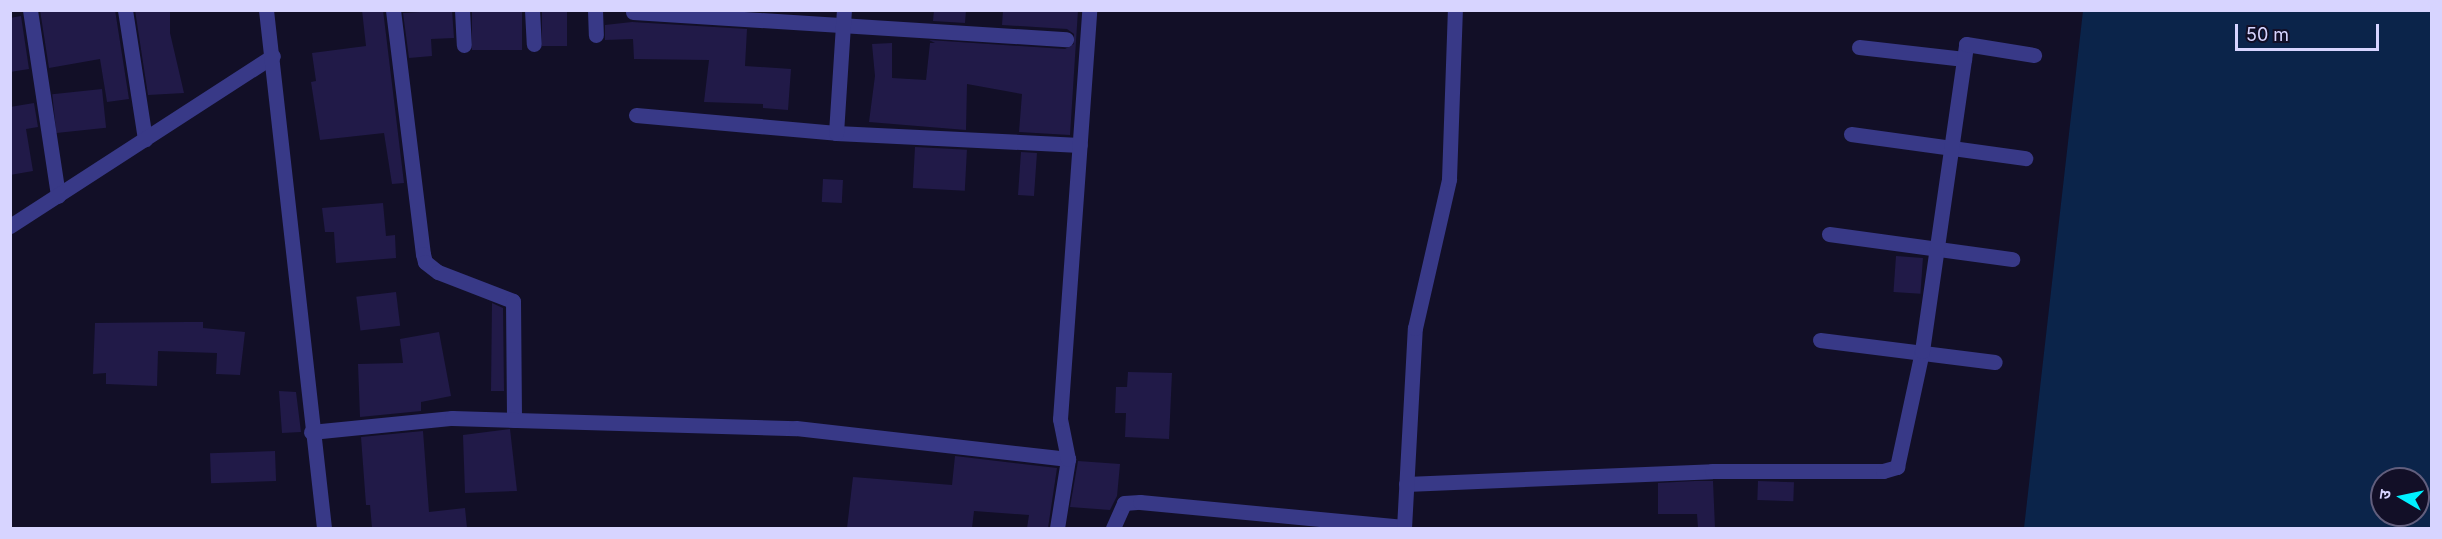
<!DOCTYPE html>
<html>
<head>
<meta charset="utf-8">
<style>
  body { margin:0 }
  #map { position:relative; width:2442px; height:539px; overflow:hidden; background:#120f27; font-family:Inter,"Noto Sans Devanagari",sans-serif }
  div>[style] { position:absolute }
  .water>* { inset:0; background:#0b244a }
  .building>* { inset:0; background:#211a48; transform-origin:0 0 }
  .minor>* { height:15px; margin:-7.5px; padding:0 7.5px; transform-origin:7.5px; border-radius:7.5px; background:#383987 }
  .tertiary>* { height:15px; margin:-7.5px; padding:0 7.5px; transform-origin:7.5px; border-radius:7.5px; background:#383987 }
  span { translate:-50% -50%; white-space:nowrap; text-align:center; line-height:1.15; -webkit-text-stroke:4.5px #120f27; paint-order:stroke }
  .frame { position:absolute; inset:0; border:12px solid #d7d4ff; pointer-events:none }
  .north { position:absolute; left:2370px; top:467px; width:60px; height:60px; box-sizing:border-box; background:#120f27; border:2px solid #615e7d; border-radius:50%; rotate:279deg; font-size:16px; font-weight:700; line-height:24px; text-align:center; color:#d7d4ff }
  .north::after { content:''; display:block; margin:auto; width:21px; height:27px; background:#00f1ff; clip-path:polygon(50% 0,100% 100%,50% 72%,0 100%) }
  .scale { position:absolute; left:2235px; top:24px; width:144px; height:27px; box-sizing:border-box; border:3px solid #d7d4ff; border-top:0; padding-left:8px; font-size:18px; line-height:21px; white-space:nowrap; color:#d7d4ff; -webkit-text-stroke:4px #120f27; paint-order:stroke }
</style>
</head>
<body>
<div id="map">
  <div class="water">
    <div style="clip-path:polygon(evenodd,2083px 11px,2431px 11px,2431px 528px,2024px 528px,2083px 11px,2382px 479px,2418px 479px,2418px 515px,2382px 515px,2382px 479px)"></div>
  </div>
  <div class="building">
    <div style="clip-path:polygon(40px 10px,115px 10px,129px 99px,107px 102px,100px 59px,49px 68px)"></div>
    <div style="clip-path:polygon(135px 10px,170px 10px,170px 33px,184px 93px,148px 95px)"></div>
    <div style="clip-path:polygon(362px 10px,383px 10px,404px 183px,392px 184px,384px 133px,320px 140px,311px 82px,316px 81px,312px 53px,366px 46px)"></div>
    <div style="clip-path:polygon(452px 10px,454px 38px,431px 39px,432px 56px,409px 58px,403px 13px)"></div>
    <div style="left:472px;top:10px;width:50px;height:40px"></div>
    <div style="left:542px;top:10px;width:25px;height:36px"></div>
    <div style="clip-path:polygon(934px 10px,966px 10px,965px 23px,933px 21px)"></div>
    <div style="clip-path:polygon(1003px 10px,1078px 10px,1070px 135px,1019px 132px,1022px 94px,967px 84px,966px 130px,869px 122px,875px 76px,872px 44px,892px 43px,892px 78px,926px 80px,930px 43px,935px 43px,929px 40px,1065px 49px,1074px 44px,1074px 34px,1067px 29px,1002px 25px)"></div>
    <div style="clip-path:polygon(21px 16px,29px 69px,10px 72px,10px 18px)"></div>
    <div style="clip-path:polygon(632px 22px,747px 29px,745px 66px,791px 69px,788px 110px,763px 108px,763px 104px,704px 102px,709px 60px,634px 59px,633px 39px,605px 40px,605px 25px)"></div>
    <div style="left:102px;top:89px;width:39px;height:50px;rotate:84deg"></div>
    <div style="clip-path:polygon(34px 103px,38px 127px,26px 129px,33px 171px,10px 175px,10px 107px)"></div>
    <div style="left:915px;top:147px;width:52px;height:41px;rotate:3deg"></div>
    <div style="left:1021px;top:152px;width:16px;height:43px;rotate:4deg"></div>
    <div style="left:823px;top:179px;width:20px;height:23px;rotate:3deg"></div>
    <div style="clip-path:polygon(383px 203px,386px 236px,395px 235px,396px 258px,336px 263px,334px 232px,325px 232px,322px 208px)"></div>
    <div style="left:1896px;top:256px;width:27px;height:36px;rotate:4deg"></div>
    <div style="left:396px;top:292px;width:34px;height:40px;rotate:83deg"></div>
    <div style="clip-path:polygon(492px 303px,503px 308px,504px 391px,491px 391px)"></div>
    <div style="clip-path:polygon(187px 322px,203px 322px,203px 328px,245px 332px,240px 375px,216px 374px,217px 353px,158px 351px,157px 386px,106px 384px,106px 373px,93px 374px,95px 323px)"></div>
    <div style="clip-path:polygon(439px 332px,451px 396px,421px 402px,421px 411px,360px 417px,358px 364px,403px 363px,400px 339px)"></div>
    <div style="clip-path:polygon(1128px 372px,1172px 373px,1169px 439px,1125px 437px,1126px 413px,1115px 413px,1116px 387px,1127px 387px)"></div>
    <div style="clip-path:polygon(279px 391px,296px 392px,301px 432px,282px 433px)"></div>
    <div style="clip-path:polygon(510px 429px,517px 491px,465px 493px,463px 435px)"></div>
    <div style="clip-path:polygon(423px 431px,429px 512px,465px 508px,467px 528px,372px 528px,370px 505px,366px 505px,361px 437px)"></div>
    <div style="left:275px;top:451px;width:30px;height:65px;rotate:88deg"></div>
    <div style="clip-path:polygon(955px 456px,1057px 468px,1048px 528px,1027px 528px,1029px 515px,974px 511px,972px 528px,847px 528px,853px 477px,952px 485px)"></div>
    <div style="clip-path:polygon(1078px 461px,1120px 464px,1117px 496px,1110px 510px,1070px 507px)"></div>
    <div style="clip-path:polygon(1695px 481px,1713px 481px,1715px 528px,1698px 528px,1697px 514px,1658px 514px,1658px 483px)"></div>
    <div style="left:1758px;top:481px;width:36px;height:19px;rotate:2deg"></div>
  </div>
  <div class="minor">
    <div style="left:30px;top:10px;width:188px;rotate:81.4deg"></div>
    <div style="left:125px;top:10px;width:131px;rotate:81.2deg"></div>
    <div style="left:393px;top:10px;width:246px;rotate:83deg"></div>
    <div style="left:423px;top:254px;width:8px;rotate:76deg"></div>
    <div style="left:425px;top:262px;width:16px;rotate:38deg"></div>
    <div style="left:438px;top:272px;width:80px;rotate:21.1deg"></div>
    <div style="left:513px;top:301px;width:119px;rotate:89.5deg"></div>
    <div style="left:462px;top:10px;width:35px;rotate:87deg"></div>
    <div style="left:532px;top:10px;width:34px;rotate:87deg"></div>
    <div style="left:595px;top:10px;width:25px;rotate:88deg"></div>
    <div style="left:633px;top:12px;width:434px;rotate:3.6deg"></div>
    <div style="left:1859px;top:47px;width:106px;rotate:6.5deg"></div>
    <div style="left:636px;top:115px;width:201px;rotate:5.1deg"></div>
    <div style="left:836px;top:133px;width:244px;rotate:2.8deg"></div>
    <div style="left:836px;top:133px;width:123px;rotate:-86.3deg"></div>
    <div style="left:1851px;top:134px;width:176px;rotate:7.9deg"></div>
    <div style="left:10px;top:226px;width:313px;rotate:-32.9deg"></div>
    <div style="left:1829px;top:234px;width:185px;rotate:7.8deg"></div>
    <div style="left:1820px;top:340px;width:176px;rotate:7.2deg"></div>
    <div style="left:311px;top:432px;width:142px;rotate:-5.7deg"></div>
    <div style="left:452px;top:418px;width:344px;rotate:1.7deg"></div>
    <div style="left:796px;top:428px;width:274px;rotate:6.5deg"></div>
    <div style="left:1406px;top:484px;width:306px;rotate:-2.4deg"></div>
    <div style="left:1712px;top:471px;width:171px"></div>
    <div style="left:1883px;top:471px;width:15px;rotate:-16deg"></div>
    <div style="left:1897px;top:467px;width:119px;rotate:-77.8deg"></div>
    <div style="left:1922px;top:351px;width:310px;rotate:-81.8deg"></div>
    <div style="left:1966px;top:44px;width:69px;rotate:9.2deg"></div>
    <div style="left:1057px;top:528px;width:70px;rotate:-80.9deg"></div>
    <div style="left:1068px;top:459px;width:41px;rotate:-101.3deg"></div>
    <div style="left:1060px;top:419px;width:410px;rotate:-85.9deg"></div>
    <div style="left:1113px;top:528px;width:27px;rotate:-66deg"></div>
    <div style="left:1124px;top:503px;width:16px;rotate:-4deg"></div>
    <div style="left:1140px;top:502px;width:265px;rotate:5.4deg"></div>
    <div style="left:1404px;top:528px;width:200px;rotate:-86.9deg"></div>
    <div style="left:1415px;top:328px;width:153px;rotate:-77.1deg"></div>
    <div style="left:1449px;top:179px;width:169px;rotate:-88deg"></div>
  </div>
  <div class="tertiary">
    <div style="left:266px;top:10px;width:521px;rotate:83.61deg"></div>
  </div>
  <div class="frame"></div>
  <div class="north">उ</div>
  <div class="scale">50 m</div>
</div>
</body>
</html>
